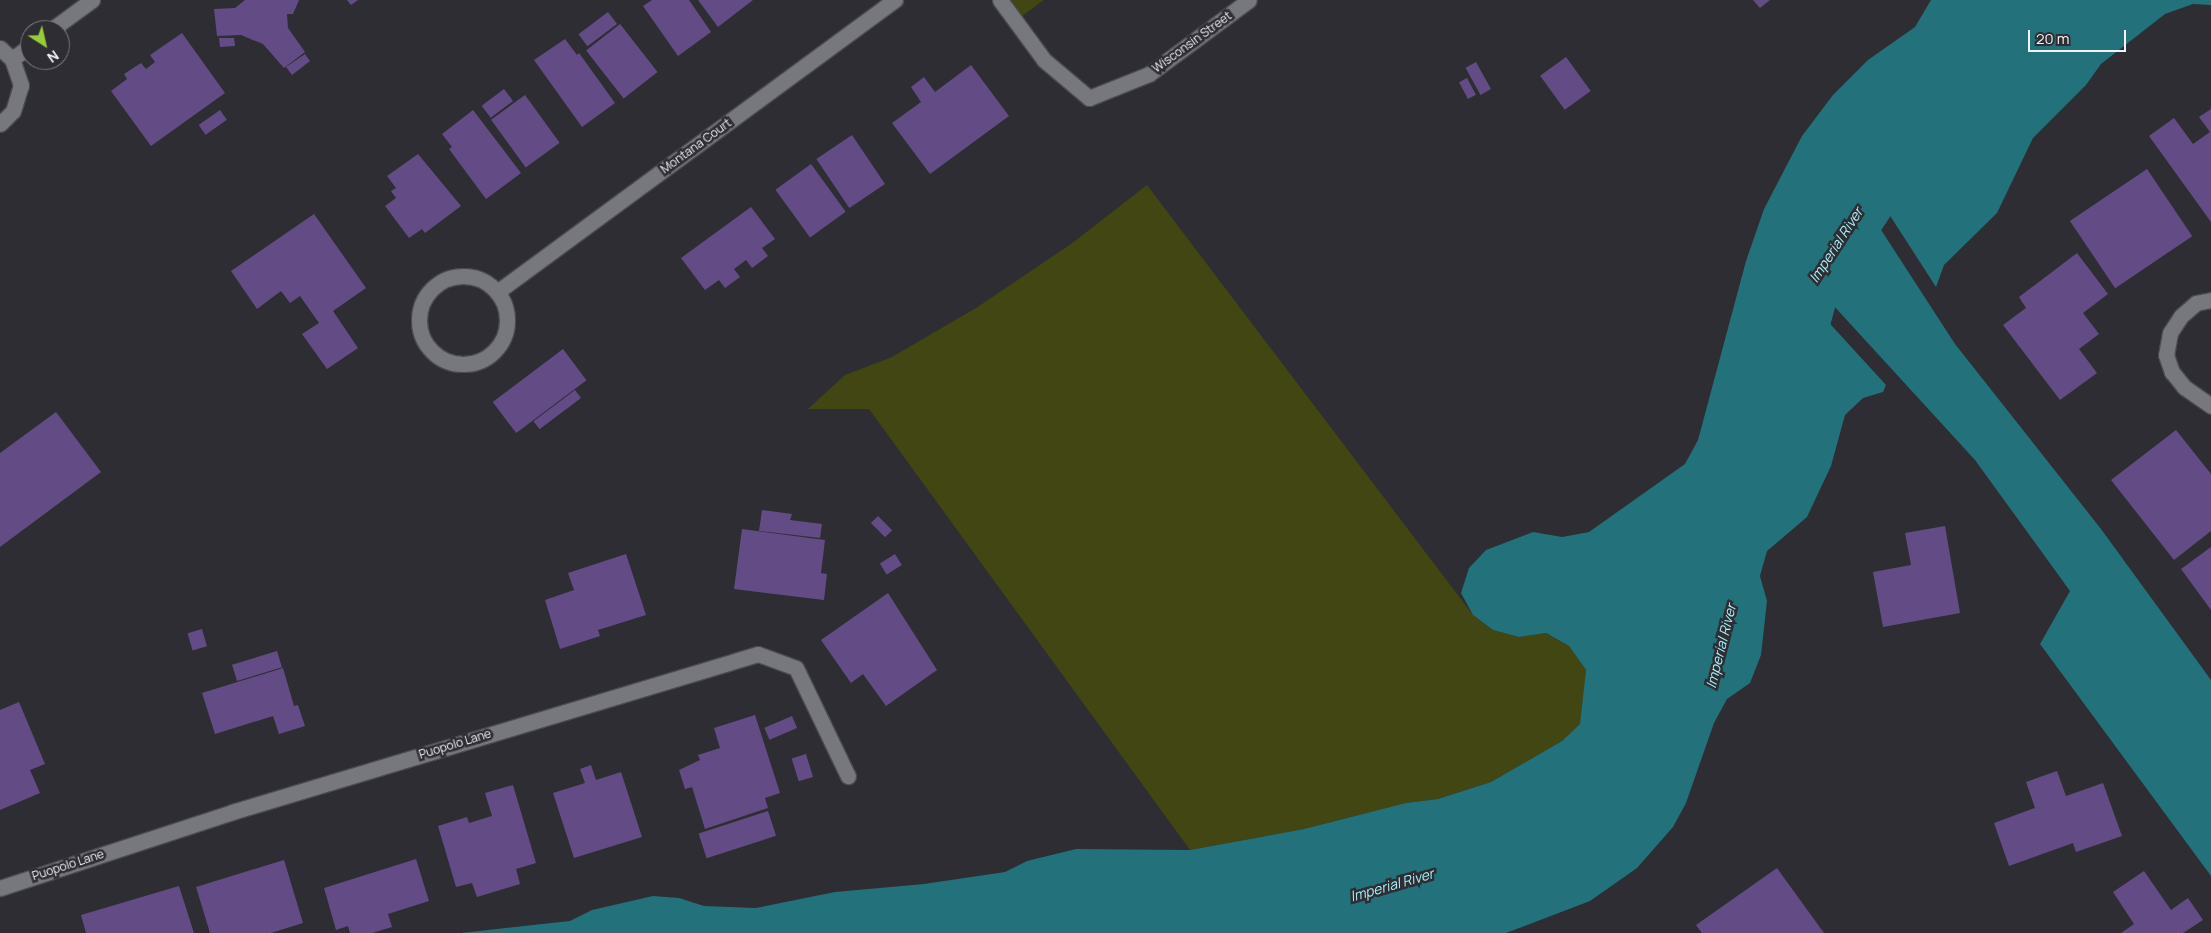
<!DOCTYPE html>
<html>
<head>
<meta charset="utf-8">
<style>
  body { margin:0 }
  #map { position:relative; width:2211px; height:933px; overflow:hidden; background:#2d2d33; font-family:Manrope,sans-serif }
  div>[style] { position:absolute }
  .green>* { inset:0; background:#424612 }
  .water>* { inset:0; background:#22717b }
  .river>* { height:59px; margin:-29.5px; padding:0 29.5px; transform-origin:29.5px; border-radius:29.5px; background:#22717b }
  .building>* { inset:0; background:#634c86; transform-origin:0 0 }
  .roads { filter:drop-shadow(1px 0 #4b4a50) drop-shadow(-1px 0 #4b4a50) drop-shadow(0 1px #4b4a50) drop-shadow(0 -1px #4b4a50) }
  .street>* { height:15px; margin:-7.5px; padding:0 7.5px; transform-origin:7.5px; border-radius:7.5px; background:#77777e }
  .street>.ring { margin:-7.5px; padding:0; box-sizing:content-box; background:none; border:15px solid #77777e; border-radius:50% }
  span { translate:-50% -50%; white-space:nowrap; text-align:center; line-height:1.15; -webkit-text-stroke:5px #2d2d33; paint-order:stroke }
  .street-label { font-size:12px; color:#f3f3f7 }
  .water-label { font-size:14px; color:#a6f1fb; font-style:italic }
  .north { position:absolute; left:20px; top:20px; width:50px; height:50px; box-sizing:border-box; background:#2d2d33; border:1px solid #7c7c81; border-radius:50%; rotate:145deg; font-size:14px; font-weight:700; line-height:20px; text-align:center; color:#f3f3f7 }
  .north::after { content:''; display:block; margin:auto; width:18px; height:22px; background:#97cc38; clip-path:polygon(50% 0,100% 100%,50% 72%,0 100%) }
  .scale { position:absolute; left:2028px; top:30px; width:98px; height:22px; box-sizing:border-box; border:2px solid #f3f3f7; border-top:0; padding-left:6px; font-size:15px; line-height:18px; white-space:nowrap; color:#f3f3f7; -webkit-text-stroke:4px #2d2d33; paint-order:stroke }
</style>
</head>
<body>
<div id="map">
  <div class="green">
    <div style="clip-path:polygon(1010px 0,1044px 0,1022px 16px)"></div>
    <div style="clip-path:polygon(1147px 185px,1473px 615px,1493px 630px,1519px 637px,1545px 633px,1569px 646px,1586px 670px,1584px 695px,1580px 724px,1562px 741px,1491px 782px,1438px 799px,1406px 803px,1304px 829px,1190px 850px,869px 409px,808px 409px,845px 375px,892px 357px,976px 308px,1071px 244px)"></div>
  </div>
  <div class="water">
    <div style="clip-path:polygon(1931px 0,2211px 0,2211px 5px,2193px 4px,2165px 14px,2101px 64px,2086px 85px,2033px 138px,1997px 213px,1944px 265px,1936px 287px,1876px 194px,1863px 186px,1851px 192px,1798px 272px,1795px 282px,1800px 291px,1886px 385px,1883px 392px,1863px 398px,1845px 415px,1831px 466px,1807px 517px,1767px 551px,1760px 576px,1767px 601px,1761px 655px,1750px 683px,1727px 699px,1714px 723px,1686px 803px,1673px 827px,1637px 868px,1590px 901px,1506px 933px,461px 933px,570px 921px,592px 910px,653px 896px,679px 898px,704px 906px,756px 908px,835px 892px,924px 884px,1005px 872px,1027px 861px,1076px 849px,1190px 850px,1304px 829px,1406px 803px,1438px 799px,1491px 782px,1562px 741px,1580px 724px,1586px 670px,1569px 646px,1546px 633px,1519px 637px,1493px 630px,1473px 615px,1461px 593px,1469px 568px,1486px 550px,1533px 532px,1562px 537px,1589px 532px,1685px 464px,1698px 440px,1746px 261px,1764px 209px,1802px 136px,1833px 95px,1868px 60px,1915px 27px)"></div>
    <div style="clip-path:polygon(1863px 202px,1955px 344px,2101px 529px,2211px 680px,2211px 876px,2040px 644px,2070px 591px,1975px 460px,1811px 281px)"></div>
  </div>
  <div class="river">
    <div style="left:1785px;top:377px;width:99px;rotate:-74.8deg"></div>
    <div style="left:1811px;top:281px;width:321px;rotate:-56.3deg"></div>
    <div style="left:1989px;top:14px;width:24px;rotate:-35deg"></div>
  </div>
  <div class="building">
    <div style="clip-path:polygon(245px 0,299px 0,293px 14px,287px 14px,288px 28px,305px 52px,284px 68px,263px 44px,241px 35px,217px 36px,214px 9px,235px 8px)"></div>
    <div style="clip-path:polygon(347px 0,358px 0,351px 5px)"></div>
    <div style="clip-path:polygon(652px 0,689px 0,711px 32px,678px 56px,643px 6px)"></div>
    <div style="clip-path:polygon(698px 0,753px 0,718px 27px)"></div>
    <div style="clip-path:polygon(1753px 0,1770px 0,1760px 8px)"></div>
    <div style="left:608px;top:12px;width:15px;height:37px;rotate:53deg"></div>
    <div style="left:620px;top:24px;width:61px;height:43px;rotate:52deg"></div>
    <div style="clip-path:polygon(182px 33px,225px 93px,151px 146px,111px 91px,127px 79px,124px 74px,141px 63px,146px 69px,155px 62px,150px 55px)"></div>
    <div style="clip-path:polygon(219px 38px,234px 38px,235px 46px,220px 47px)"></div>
    <div style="clip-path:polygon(565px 39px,577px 55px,579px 53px,615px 103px,582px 127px,534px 60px)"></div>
    <div style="clip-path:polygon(305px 54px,310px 61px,292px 75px,286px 67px)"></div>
    <div style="left:1566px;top:57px;width:42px;height:32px;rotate:54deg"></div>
    <div style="left:1476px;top:62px;width:31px;height:12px;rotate:61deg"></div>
    <div style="clip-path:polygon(971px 65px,1009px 116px,930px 174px,892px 123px,921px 102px,911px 87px,924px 77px,935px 92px)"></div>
    <div style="left:1467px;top:78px;width:19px;height:9px;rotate:62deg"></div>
    <div style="left:504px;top:89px;width:15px;height:28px;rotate:53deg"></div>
    <div style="left:525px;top:95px;width:59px;height:42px;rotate:54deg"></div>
    <div style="clip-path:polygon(2211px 109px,2211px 222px,2149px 136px,2174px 118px,2193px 144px,2210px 132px,2199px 117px)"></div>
    <div style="left:220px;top:110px;width:12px;height:26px;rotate:55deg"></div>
    <div style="clip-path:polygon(473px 110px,521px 173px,486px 199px,449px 149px,452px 147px,442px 134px)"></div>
    <div style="left:852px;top:135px;width:59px;height:43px;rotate:56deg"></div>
    <div style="clip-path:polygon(418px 154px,461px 206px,425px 233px,422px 229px,409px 238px,385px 206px,396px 198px,391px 191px,396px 188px,387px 176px)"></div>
    <div style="left:811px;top:164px;width:59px;height:44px;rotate:54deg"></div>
    <div style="left:2147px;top:169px;width:81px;height:93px;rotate:56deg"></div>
    <div style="clip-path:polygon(751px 207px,775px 239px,762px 248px,768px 256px,752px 268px,746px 260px,734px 269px,740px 277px,725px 288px,719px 280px,705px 290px,681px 258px)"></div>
    <div style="clip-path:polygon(314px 214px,366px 288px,333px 311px,358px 348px,327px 369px,302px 334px,319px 323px,300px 296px,290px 303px,281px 291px,257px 309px,231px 271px)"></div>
    <div style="clip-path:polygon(2077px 253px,2108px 294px,2083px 313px,2099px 334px,2079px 349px,2097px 373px,2060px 400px,2003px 325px,2026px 308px,2019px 297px)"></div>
    <div style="left:563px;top:349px;width:39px;height:88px;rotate:53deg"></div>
    <div style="left:575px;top:390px;width:10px;height:52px;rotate:53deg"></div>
    <div style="clip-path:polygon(56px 412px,101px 472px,0 547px,0 453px)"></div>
    <div style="clip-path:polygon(2176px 430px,2211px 474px,2211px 531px,2174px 560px,2111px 480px)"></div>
    <div style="clip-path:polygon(762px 510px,792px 514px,790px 520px,822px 524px,820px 538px,759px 531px)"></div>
    <div style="left:878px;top:516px;width:20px;height:10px;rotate:45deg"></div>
    <div style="clip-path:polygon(1945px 526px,1960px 613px,1883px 627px,1873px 572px,1911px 565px,1905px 533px)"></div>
    <div style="clip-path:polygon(742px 529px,825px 540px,821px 573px,827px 574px,824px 600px,734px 589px)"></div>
    <div style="clip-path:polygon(2211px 547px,2211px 610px,2181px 569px)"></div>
    <div style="clip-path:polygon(626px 554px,646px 615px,598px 630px,600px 636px,560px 649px,545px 600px,574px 590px,568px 573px)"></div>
    <div style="left:895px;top:554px;width:13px;height:18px;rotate:58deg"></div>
    <div style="clip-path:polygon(888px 593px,937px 670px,886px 706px,863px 674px,851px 683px,821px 640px)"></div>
    <div style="left:202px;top:629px;width:18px;height:15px;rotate:74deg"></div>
    <div style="left:277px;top:651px;width:17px;height:47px;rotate:73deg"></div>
    <div style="clip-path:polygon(283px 668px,294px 706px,298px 705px,305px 726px,279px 734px,273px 716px,215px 734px,202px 693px)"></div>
    <div style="clip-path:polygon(19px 702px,45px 764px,30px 770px,40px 793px,0 810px,0 710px)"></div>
    <div style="clip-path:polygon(755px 715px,780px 793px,765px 798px,768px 808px,705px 829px,692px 787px,685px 789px,679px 770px,700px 760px,698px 755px,720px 748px,714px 728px)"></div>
    <div style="left:792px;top:716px;width:13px;height:30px;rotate:67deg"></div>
    <div style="left:806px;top:754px;width:24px;height:15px;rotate:73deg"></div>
    <div style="clip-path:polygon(591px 765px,596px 780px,621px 772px,642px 837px,574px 858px,553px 793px,585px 783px,580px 769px)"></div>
    <div style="clip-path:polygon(2057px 771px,2066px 796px,2103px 783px,2122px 836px,2076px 852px,2073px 843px,2009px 866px,1994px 823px,2035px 808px,2026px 782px)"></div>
    <div style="clip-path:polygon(513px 785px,536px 863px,516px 869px,520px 884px,477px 897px,472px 883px,456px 887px,438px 826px,467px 817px,469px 823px,492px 816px,485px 793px)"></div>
    <div style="left:768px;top:811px;width:26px;height:73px;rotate:72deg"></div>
    <div style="clip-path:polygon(416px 859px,429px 901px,388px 914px,392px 927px,372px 933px,350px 933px,348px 926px,336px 930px,324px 888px)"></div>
    <div style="clip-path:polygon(284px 860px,303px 923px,271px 933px,210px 933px,196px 887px)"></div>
    <div style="clip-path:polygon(1777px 868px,1824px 933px,1702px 933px,1696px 925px)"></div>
    <div style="clip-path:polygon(2144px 871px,2171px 910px,2188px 898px,2203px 920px,2183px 933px,2121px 933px,2134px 924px,2113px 892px)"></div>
    <div style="clip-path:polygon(179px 886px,194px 933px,86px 933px,81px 915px)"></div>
  </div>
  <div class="roads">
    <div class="street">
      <div style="left:1000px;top:0;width:74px;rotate:53.7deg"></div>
      <div style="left:1044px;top:60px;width:59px;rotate:40.2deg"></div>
      <div style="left:1089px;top:98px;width:65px;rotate:-21.8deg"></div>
      <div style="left:1149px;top:74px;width:124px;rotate:-36.5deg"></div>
      <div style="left:51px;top:30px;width:51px;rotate:-36.2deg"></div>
      <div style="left:0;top:48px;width:16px;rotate:43deg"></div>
      <div style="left:12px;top:59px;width:28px;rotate:71deg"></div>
      <div style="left:21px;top:85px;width:27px;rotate:107deg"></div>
      <div style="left:13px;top:111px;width:18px;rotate:135deg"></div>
      <div style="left:12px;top:59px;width:22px;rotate:-36deg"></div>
      <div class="ring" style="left:419px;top:276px;width:73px;height:73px"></div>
      <div style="left:497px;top:292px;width:494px;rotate:-36.3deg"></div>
      <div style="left:2211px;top:300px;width:15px;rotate:169deg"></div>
      <div style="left:2196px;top:303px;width:20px;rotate:139deg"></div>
      <div style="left:2181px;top:316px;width:20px;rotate:123deg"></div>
      <div style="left:2170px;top:333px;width:22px;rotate:100deg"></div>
      <div style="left:2166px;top:355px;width:18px;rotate:71deg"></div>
      <div style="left:2172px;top:372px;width:19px;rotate:51deg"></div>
      <div style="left:2184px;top:387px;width:33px;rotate:35deg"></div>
      <div style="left:0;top:888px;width:244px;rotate:-18.1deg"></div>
      <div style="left:232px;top:812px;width:549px;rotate:-16.72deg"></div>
      <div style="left:758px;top:654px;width:40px;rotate:20.2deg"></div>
      <div style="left:796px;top:668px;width:120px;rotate:64.3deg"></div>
    </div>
  </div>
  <div class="street-label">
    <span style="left:1192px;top:42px;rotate:-36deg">Wisconsin Street</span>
    <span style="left:696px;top:146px;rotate:-36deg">Montana Court</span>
    <span style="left:455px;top:744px;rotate:-17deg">Puopolo Lane</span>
    <span style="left:68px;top:865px;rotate:-18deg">Puopolo Lane</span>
  </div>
  <div class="water-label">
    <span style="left:1836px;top:245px;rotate:-57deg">Imperial River</span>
    <span style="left:1721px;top:646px;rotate:-76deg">Imperial River</span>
    <span style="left:1392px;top:885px;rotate:-16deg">Imperial River</span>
  </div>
  <div class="north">N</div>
  <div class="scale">20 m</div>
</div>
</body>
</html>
